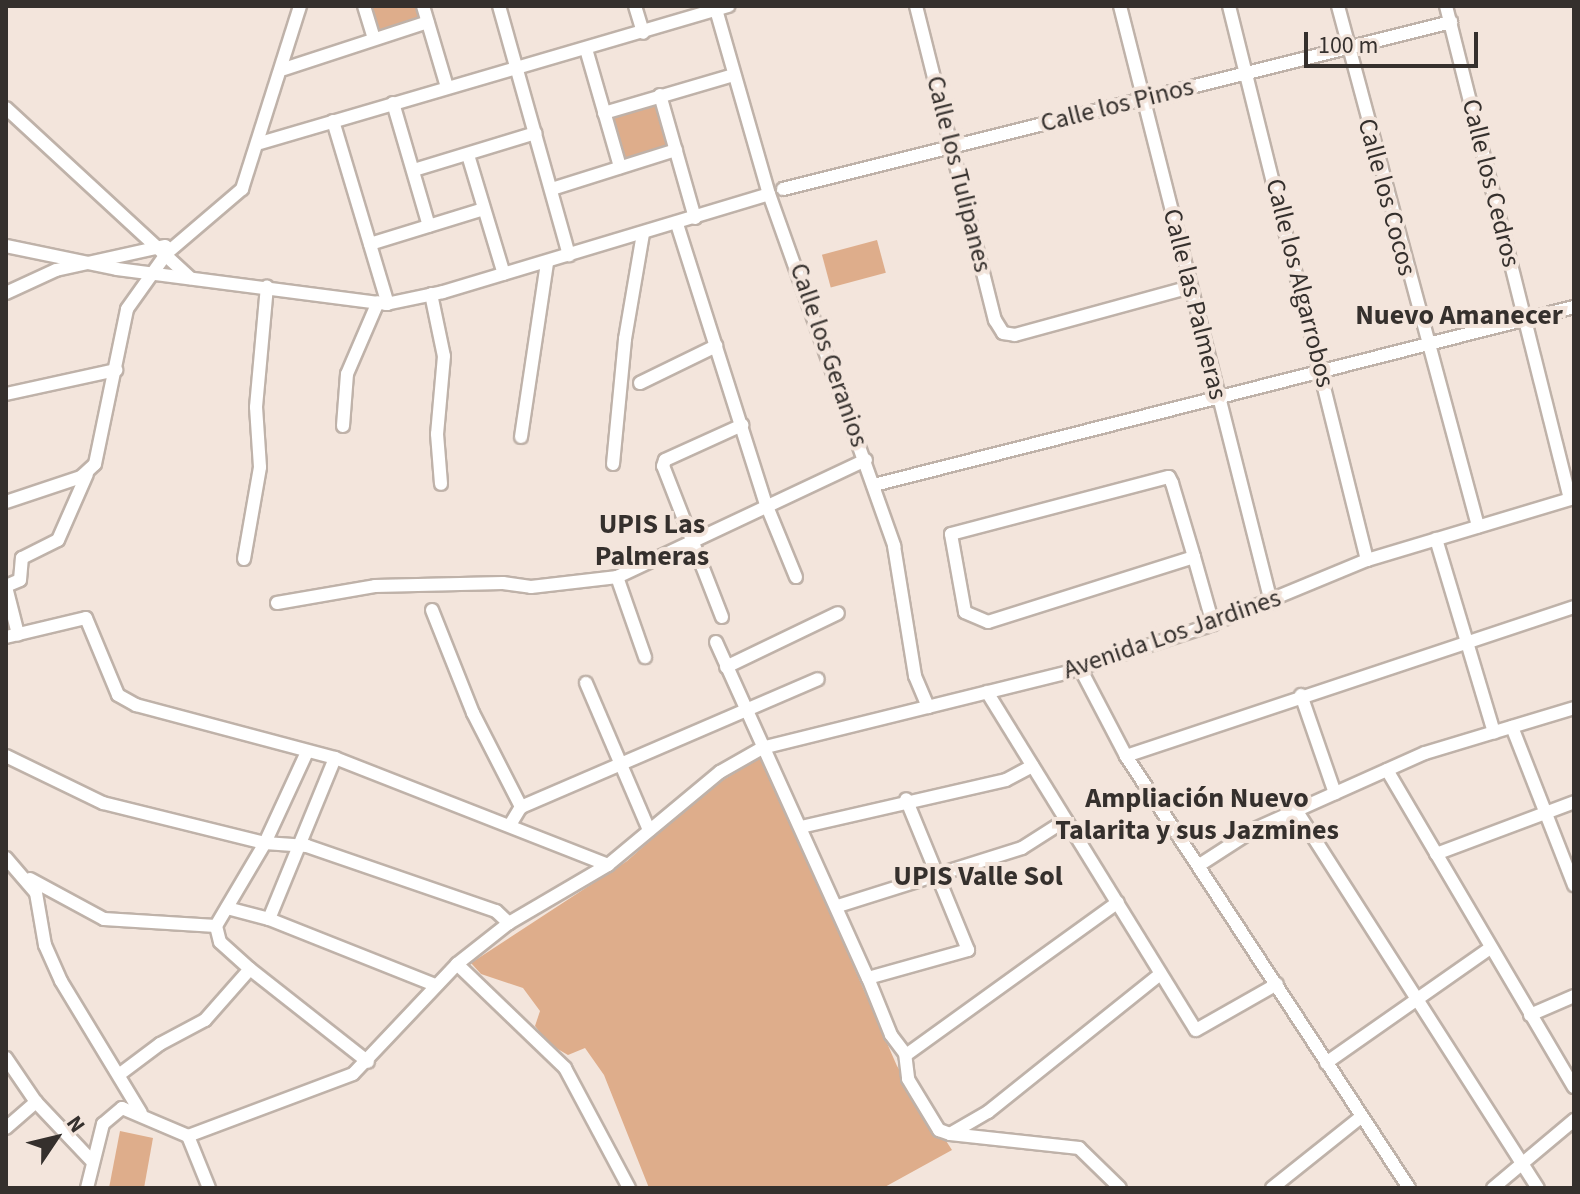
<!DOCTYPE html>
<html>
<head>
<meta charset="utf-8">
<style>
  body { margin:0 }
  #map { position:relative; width:1580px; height:1194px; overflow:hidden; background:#f3e5dc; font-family:"Source Sans 3",sans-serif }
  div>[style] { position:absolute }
  .green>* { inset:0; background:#dead8b; transform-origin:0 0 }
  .roads { filter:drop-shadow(2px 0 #bfb2a9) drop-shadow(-2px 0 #bfb2a9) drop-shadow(0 2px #bfb2a9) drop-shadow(0 -2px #bfb2a9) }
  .minor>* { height:12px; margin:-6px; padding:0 6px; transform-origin:6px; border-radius:6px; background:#fff }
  span { translate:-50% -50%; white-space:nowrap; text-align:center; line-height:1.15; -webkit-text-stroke:8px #f3e5dc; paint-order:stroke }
  .street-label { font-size:26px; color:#35302d }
  .neighbourhood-label { font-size:28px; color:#35302d; font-weight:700 }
  .frame { position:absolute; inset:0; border:8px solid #35302d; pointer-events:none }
  .north { position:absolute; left:16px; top:1098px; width:80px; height:80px; -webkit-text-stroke:6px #f3e5dc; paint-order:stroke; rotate:55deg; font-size:22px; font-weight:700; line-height:32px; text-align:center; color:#35302d }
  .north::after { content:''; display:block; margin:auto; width:28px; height:36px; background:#35302d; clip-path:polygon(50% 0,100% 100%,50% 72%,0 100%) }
  .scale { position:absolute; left:1304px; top:32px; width:174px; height:36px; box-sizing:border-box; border:4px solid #35302d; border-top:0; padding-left:10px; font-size:24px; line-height:28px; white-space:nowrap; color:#35302d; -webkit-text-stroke:6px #f3e5dc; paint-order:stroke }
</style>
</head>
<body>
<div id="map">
  <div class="green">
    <div style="clip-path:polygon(368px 6px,418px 6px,422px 20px,377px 33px)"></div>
    <div style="left:656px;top:101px;width:47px;height:46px;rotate:73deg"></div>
    <div style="left:877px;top:240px;width:34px;height:57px;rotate:75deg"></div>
    <div style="clip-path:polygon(762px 756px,897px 1066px,952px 1150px,883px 1188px,649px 1188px,604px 1075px,585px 1048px,568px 1055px,549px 1044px,535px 1026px,540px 1011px,523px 988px,481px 974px,471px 963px,627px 861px,707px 790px)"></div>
    <div style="clip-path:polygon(120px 1131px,153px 1138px,144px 1188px,109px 1188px)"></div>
  </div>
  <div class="roads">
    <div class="minor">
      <div style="left:364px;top:6px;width:34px;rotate:73deg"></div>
      <div style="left:423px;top:6px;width:84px;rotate:73.5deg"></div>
      <div style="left:499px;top:6px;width:259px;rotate:74.3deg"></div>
      <div style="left:635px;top:6px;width:28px;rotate:73deg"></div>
      <div style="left:715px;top:6px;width:196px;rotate:74deg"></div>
      <div style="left:769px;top:194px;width:374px;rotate:70.4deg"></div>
      <div style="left:894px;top:546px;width:132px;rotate:80.8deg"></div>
      <div style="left:915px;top:676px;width:34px;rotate:67deg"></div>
      <div style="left:916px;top:6px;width:324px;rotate:75.9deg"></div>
      <div style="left:995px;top:320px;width:15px;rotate:58deg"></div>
      <div style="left:1003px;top:333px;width:12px;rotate:9deg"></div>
      <div style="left:1015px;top:335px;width:181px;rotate:-15.3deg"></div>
      <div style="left:1120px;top:6px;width:615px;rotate:75.78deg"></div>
      <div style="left:1229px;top:6px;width:571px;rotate:76.01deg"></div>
      <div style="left:1338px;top:6px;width:539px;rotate:74.93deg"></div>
      <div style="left:1446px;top:6px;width:508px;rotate:75.88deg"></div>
      <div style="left:586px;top:49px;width:123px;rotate:73.9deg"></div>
      <div style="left:284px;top:69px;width:151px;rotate:-18.1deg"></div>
      <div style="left:660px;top:95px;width:128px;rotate:74.1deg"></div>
      <div style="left:393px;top:103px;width:128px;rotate:73.7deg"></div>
      <div style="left:6px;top:108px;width:251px;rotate:42.7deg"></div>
      <div style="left:604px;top:113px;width:135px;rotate:-16.3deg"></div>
      <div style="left:333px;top:121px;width:191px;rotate:73.3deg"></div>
      <div style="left:260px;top:143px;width:488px;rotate:-16.3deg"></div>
      <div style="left:468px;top:155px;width:124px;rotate:73.2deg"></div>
      <div style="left:414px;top:170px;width:127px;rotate:-16.9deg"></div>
      <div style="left:552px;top:189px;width:130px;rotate:-17.5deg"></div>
      <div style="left:783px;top:189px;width:689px;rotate:-14.04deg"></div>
      <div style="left:677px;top:224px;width:294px;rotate:72.4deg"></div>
      <div style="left:766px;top:504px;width:79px;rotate:67.7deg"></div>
      <div style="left:370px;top:244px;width:119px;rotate:-17.1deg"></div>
      <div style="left:6px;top:246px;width:113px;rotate:11.7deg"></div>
      <div style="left:117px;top:269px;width:271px;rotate:7.4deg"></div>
      <div style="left:386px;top:304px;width:58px;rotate:-11.9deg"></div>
      <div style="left:443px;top:292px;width:340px;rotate:-16.7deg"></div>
      <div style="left:6px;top:293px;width:55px;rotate:-24.7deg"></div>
      <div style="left:56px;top:270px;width:112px;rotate:-12.4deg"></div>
      <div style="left:431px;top:294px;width:63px;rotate:78.2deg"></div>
      <div style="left:444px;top:356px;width:78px;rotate:95.1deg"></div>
      <div style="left:437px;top:434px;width:50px;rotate:85.4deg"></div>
      <div style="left:640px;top:383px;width:85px;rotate:-26deg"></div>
      <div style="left:6px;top:394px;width:113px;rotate:-12.3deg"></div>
      <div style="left:343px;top:426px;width:52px;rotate:-85.6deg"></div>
      <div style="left:347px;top:374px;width:78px;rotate:-66.7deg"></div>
      <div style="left:521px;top:437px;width:177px;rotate:-81.5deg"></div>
      <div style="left:613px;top:464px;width:126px;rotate:-84.5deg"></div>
      <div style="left:625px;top:339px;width:107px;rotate:-80.3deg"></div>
      <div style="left:874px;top:485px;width:722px;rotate:-14.27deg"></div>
      <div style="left:6px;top:502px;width:79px;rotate:-18.4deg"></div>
      <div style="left:81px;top:477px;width:19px;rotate:-43deg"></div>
      <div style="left:95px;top:464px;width:158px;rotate:-78.3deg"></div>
      <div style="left:127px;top:309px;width:69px;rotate:-54.5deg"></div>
      <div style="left:167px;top:253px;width:99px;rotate:-40.5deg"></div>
      <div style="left:242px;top:189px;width:192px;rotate:-72.4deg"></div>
      <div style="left:1436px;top:539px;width:202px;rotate:73.3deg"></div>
      <div style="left:1194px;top:557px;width:216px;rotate:162.5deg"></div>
      <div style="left:988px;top:622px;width:25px;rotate:-157deg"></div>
      <div style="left:965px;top:612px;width:79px;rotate:-100.2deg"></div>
      <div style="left:951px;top:534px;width:225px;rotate:-14.7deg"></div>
      <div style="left:1169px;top:477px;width:7px;rotate:63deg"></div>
      <div style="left:1172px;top:483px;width:77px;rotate:73.4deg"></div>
      <div style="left:1194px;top:557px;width:70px;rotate:74.2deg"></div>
      <div style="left:244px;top:559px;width:93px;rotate:-80.1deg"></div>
      <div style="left:260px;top:467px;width:60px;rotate:-93.8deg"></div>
      <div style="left:256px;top:407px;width:121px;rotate:-84.8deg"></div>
      <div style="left:617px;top:577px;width:85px;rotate:70.7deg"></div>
      <div style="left:6px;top:586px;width:15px;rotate:-23deg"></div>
      <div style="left:20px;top:580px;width:22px;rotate:-85deg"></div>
      <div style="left:22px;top:558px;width:40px;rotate:-26.6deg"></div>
      <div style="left:58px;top:540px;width:72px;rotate:-66.3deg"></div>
      <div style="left:6px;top:587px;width:49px;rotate:75.7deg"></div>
      <div style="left:277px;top:603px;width:99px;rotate:-9.8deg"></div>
      <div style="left:375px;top:586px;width:128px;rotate:-1.3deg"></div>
      <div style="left:503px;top:583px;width:28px;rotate:8deg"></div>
      <div style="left:531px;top:587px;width:87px;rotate:-6.6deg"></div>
      <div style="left:617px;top:577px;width:275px;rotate:-25.2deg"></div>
      <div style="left:432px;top:610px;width:111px;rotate:68.3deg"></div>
      <div style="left:473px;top:713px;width:106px;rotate:62.9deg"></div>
      <div style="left:722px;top:617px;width:162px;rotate:-111.3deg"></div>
      <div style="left:663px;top:466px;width:6px;rotate:-72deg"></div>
      <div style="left:665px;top:460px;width:85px;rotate:-24.4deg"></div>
      <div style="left:6px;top:637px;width:82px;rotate:-13.4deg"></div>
      <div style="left:86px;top:618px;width:83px;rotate:67.4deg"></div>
      <div style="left:118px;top:695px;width:21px;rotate:29deg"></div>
      <div style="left:136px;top:705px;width:206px;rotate:14.9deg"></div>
      <div style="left:335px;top:758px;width:293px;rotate:21.4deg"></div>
      <div style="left:716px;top:642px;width:369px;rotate:65.7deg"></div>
      <div style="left:868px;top:978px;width:104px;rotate:-15.6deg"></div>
      <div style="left:968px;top:950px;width:163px;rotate:-112.3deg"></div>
      <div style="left:726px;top:667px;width:124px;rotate:-25.7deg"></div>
      <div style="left:1080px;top:668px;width:99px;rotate:62.4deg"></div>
      <div style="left:1126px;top:756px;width:516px;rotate:56.77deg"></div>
      <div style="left:586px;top:683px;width:160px;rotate:66.8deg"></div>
      <div style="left:987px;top:692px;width:397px;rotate:58.3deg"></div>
      <div style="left:1196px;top:1030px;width:93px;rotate:-29.6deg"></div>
      <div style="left:1301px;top:695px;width:104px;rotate:70.9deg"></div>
      <div style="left:1512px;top:727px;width:170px;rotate:68.6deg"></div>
      <div style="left:307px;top:752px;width:100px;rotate:114.8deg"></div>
      <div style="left:265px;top:843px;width:96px;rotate:120.6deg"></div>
      <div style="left:216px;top:926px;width:16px;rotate:76deg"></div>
      <div style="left:220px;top:942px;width:40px;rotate:42deg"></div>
      <div style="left:250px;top:969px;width:150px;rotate:38.2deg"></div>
      <div style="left:6px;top:756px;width:108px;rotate:25.9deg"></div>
      <div style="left:103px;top:803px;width:167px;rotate:13.9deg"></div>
      <div style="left:265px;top:843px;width:42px;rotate:4.1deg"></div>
      <div style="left:307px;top:846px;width:200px;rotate:19deg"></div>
      <div style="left:496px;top:911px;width:18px;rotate:43deg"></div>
      <div style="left:1126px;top:756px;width:472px;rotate:-18.4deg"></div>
      <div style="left:1387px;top:770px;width:368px;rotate:59.5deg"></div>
      <div style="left:1296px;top:810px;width:449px;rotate:57.4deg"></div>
      <div style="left:510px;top:825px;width:21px;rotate:-59deg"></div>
      <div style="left:521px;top:807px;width:323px;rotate:-23.3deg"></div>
      <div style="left:801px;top:827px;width:210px;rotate:-12.9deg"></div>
      <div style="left:1006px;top:780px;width:30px;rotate:-28deg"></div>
      <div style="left:1436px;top:854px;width:147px;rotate:-20.6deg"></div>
      <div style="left:6px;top:858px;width:46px;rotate:49.4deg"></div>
      <div style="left:36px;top:893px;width:53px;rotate:80.2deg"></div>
      <div style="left:45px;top:945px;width:39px;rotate:66deg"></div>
      <div style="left:61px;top:981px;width:154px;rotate:58.8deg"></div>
      <div style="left:1201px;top:864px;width:64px;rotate:-32.9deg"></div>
      <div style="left:1255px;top:829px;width:186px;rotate:-24.1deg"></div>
      <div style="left:1425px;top:753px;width:156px;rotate:-16.8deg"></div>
      <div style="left:30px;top:879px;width:84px;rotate:28.4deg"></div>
      <div style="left:104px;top:919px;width:112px;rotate:3.6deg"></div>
      <div style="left:838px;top:906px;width:193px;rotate:-17.5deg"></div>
      <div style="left:1022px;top:848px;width:52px;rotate:-32.5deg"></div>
      <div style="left:227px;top:908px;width:43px;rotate:14.7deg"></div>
      <div style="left:269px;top:919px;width:179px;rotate:21.7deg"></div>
      <div style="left:269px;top:919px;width:174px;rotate:-67.7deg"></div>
      <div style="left:457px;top:964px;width:150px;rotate:43.9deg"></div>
      <div style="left:565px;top:1068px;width:136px;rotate:61.9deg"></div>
      <div style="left:868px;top:978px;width:61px;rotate:68deg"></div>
      <div style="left:891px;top:1035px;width:25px;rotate:53deg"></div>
      <div style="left:906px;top:1055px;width:261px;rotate:-35.8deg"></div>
      <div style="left:1530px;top:1015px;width:48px;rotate:-23.4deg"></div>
      <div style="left:905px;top:1053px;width:26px;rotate:83deg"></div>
      <div style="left:908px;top:1079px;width:60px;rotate:58.7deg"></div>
      <div style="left:939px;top:1130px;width:12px;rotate:20deg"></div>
      <div style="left:950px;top:1134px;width:44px;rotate:-30.1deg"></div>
      <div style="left:988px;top:1112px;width:221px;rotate:-38.7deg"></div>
      <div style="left:6px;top:1058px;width:53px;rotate:55.7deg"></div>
      <div style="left:36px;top:1102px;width:81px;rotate:46.5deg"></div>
      <div style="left:1326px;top:1063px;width:199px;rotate:-35deg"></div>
      <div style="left:120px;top:1074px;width:50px;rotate:-36.9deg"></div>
      <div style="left:160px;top:1044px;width:51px;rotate:-28.1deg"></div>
      <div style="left:205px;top:1020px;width:68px;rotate:-48.6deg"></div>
      <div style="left:6px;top:1128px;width:40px;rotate:-41deg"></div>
      <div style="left:950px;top:1134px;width:130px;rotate:6.2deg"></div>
      <div style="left:1079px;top:1148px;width:57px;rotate:44.3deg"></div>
      <div style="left:188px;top:1136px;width:176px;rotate:-20.6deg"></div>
      <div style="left:353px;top:1074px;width:151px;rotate:-46.6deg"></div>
      <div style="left:457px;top:964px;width:66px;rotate:-38.3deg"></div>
      <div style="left:509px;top:923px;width:115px;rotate:-30.4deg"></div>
      <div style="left:608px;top:865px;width:146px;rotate:-39.7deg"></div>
      <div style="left:720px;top:772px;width:48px;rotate:-29.7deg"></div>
      <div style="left:762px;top:748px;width:315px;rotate:-13.9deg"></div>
      <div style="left:1068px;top:672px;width:144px;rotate:-18.2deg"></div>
      <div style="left:1205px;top:627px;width:175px;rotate:-22.5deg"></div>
      <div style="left:1367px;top:560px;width:216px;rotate:-16.7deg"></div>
      <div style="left:87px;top:1188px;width:66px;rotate:-76deg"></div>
      <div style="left:103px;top:1124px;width:25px;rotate:-40deg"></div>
      <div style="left:122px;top:1108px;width:72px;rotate:23deg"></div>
      <div style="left:188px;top:1136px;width:56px;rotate:68deg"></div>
      <div style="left:1272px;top:1188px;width:114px;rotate:-38.6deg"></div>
      <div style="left:1493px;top:1188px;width:106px;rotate:-40deg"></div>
    </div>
  </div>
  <div class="street-label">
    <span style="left:1117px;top:105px;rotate:-14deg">Calle los Pinos</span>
    <span style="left:959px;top:174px;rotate:76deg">Calle los Tulipanes</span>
    <span style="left:1491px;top:183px;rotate:76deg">Calle los Cedros</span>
    <span style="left:1387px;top:197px;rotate:75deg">Calle los Cocos</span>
    <span style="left:1300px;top:283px;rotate:76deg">Calle los Algarrobos</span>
    <span style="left:1195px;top:304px;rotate:76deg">Calle las Palmeras</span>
    <span style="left:829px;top:355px;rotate:71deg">Calle los Geranios</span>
    <span style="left:1172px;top:634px;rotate:-19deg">Avenida Los Jardines</span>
  </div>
  <div class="neighbourhood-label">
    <span style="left:1459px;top:315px">Nuevo Amanecer</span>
    <span style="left:652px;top:540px">UPIS Las<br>Palmeras</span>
    <span style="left:1197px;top:814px">Ampliación Nuevo<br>Talarita y sus Jazmines</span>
    <span style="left:978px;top:876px">UPIS Valle Sol</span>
  </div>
  <div class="frame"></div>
  <div class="north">N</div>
  <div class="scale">100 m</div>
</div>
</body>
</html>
